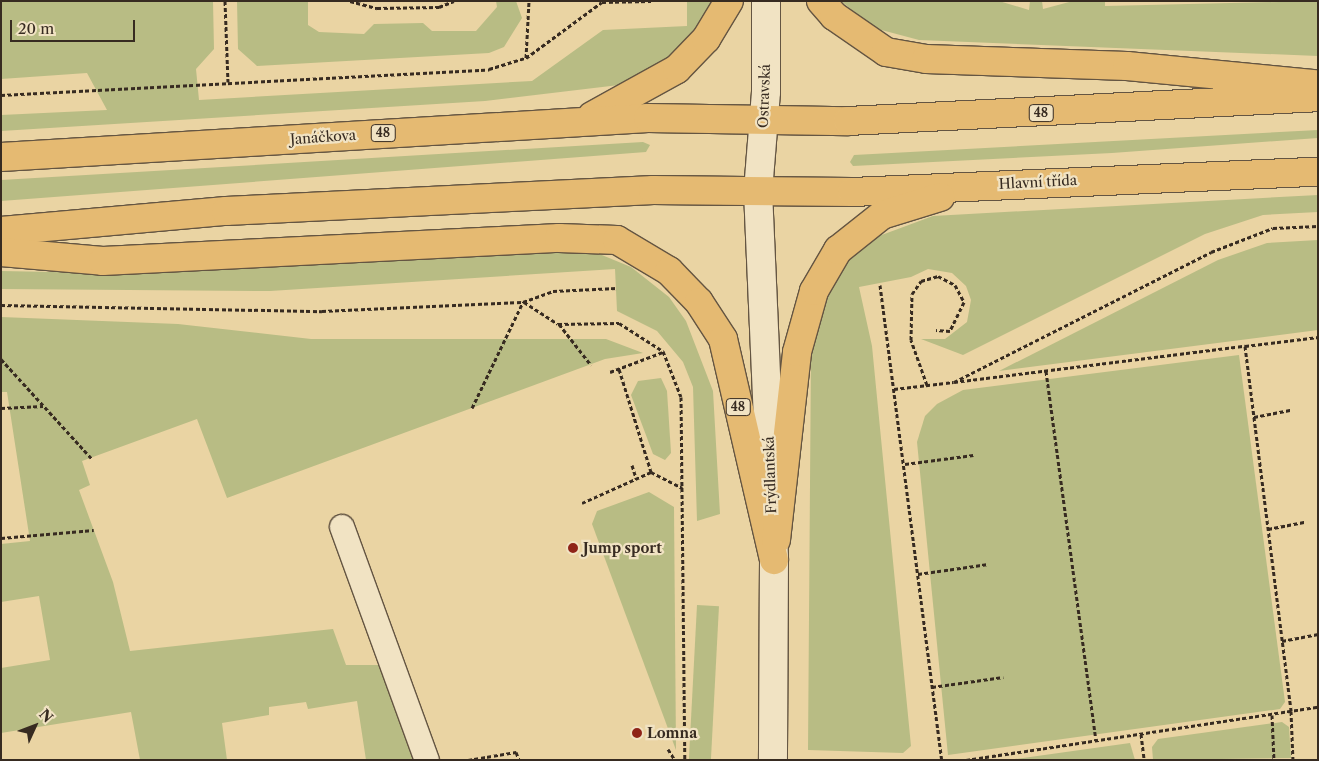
<!DOCTYPE html>
<html>
<head>
<meta charset="utf-8">
<style>
  body { margin:0 }
  #map { position:relative; width:1319px; height:761px; overflow:hidden; background:#ead4a3; font-family:"Libre Caslon Text",serif }
  div>[style] { position:absolute }
  .green>* { inset:0; background:#b8bc84; transform-origin:0 0 }
  .path>* { height:3px; margin-top:-1.5px; transform-origin:0; background:repeating-linear-gradient(90deg,#372b21 0 4px,transparent 0 6.5px) }
  .roads { filter:drop-shadow(1px 0 #645542) drop-shadow(-1px 0 #645542) drop-shadow(0 1px #645542) drop-shadow(0 -1px #645542) }
  .lane>* { height:24px; margin:-12px; padding:0 12px; transform-origin:12px; border-radius:12px; background:#f1e3c3 }
  .secondary>* { height:28px; margin:-14px; padding:0 14px; transform-origin:14px; border-radius:14px; background:#f1e3c3 }
  .primary>* { height:28px; margin:-14px; padding:0 14px; transform-origin:14px; border-radius:14px; background:#e5ba72 }
  .dots>* { width:14px; height:14px; translate:-50% -50%; box-sizing:border-box; border:2px solid #f1e3c3; border-radius:50% }
  span { translate:-50% -50%; white-space:nowrap; text-align:center; line-height:1.15; -webkit-text-stroke:4.5px #f1e3c3; paint-order:stroke }
  .shield-label span { padding:1px 4px; background:#f1e3c3; border:1px solid; border-radius:4px; -webkit-text-stroke-width:0 }
  .shield-label { font-size:12px; color:#372b21; font-weight:700 }
  .street-label { font-size:14px; color:#372b21 }
  .poi-label { font-size:14px; color:#372b21; font-weight:700 }
  .left { translate:0 -50%; text-align:left }
  .frame { position:absolute; inset:0; border:2px solid #372b21; pointer-events:none }
  .north { position:absolute; left:10px; top:701px; width:50px; height:50px; -webkit-text-stroke:4px #f1e3c3; paint-order:stroke; rotate:47deg; font-size:14px; font-weight:700; line-height:20px; text-align:center; color:#372b21 }
  .north::after { content:''; display:block; margin:auto; width:18px; height:22px; background:#372b21; clip-path:polygon(50% 0,100% 100%,50% 72%,0 100%) }
  .scale { position:absolute; left:10px; top:20px; width:125px; height:22px; box-sizing:border-box; border:2px solid #372b21; border-top:0; padding-left:6px; font-size:15px; line-height:18px; white-space:nowrap; color:#372b21; -webkit-text-stroke:4px #f1e3c3; paint-order:stroke }
</style>
</head>
<body>
<div id="map">
  <div class="green">
    <div style="clip-path:polygon(1px 1px,213px 1px,214px 49px,196px 69px,199px 100px,532px 81px,603px 30px,687px 26px,687px 1px,713px 1px,696px 32px,665px 62px,619px 85px,485px 101px,1px 131px,1px 115px,107px 110px,87px 73px,1px 79px)"></div>
    <div style="clip-path:polygon(237px 1px,308px 1px,308px 25px,319px 32px,364px 34px,374px 24px,423px 23px,432px 31px,476px 31px,497px 7px,496px 1px,516px 1px,522px 18px,504px 47px,489px 53px,257px 66px,238px 49px)"></div>
    <div style="clip-path:polygon(841px 1px,999px 1px,1029px 10px,1030px 1px,1042px 1px,1043px 9px,1073px 1px,1105px 2px,1105px 6px,1318px 1px,1318px 56px,919px 40px,874px 28px)"></div>
    <div style="clip-path:polygon(1318px 130px,1318px 138px,1112px 153px,853px 166px,850px 162px,854px 155px)"></div>
    <div style="clip-path:polygon(643px 142px,650px 145px,646px 152px,1px 201px,1px 180px)"></div>
    <div style="clip-path:polygon(1318px 195px,1318px 212px,1263px 215px,1205px 234px,963px 355px,921px 339px,945px 339px,967px 322px,971px 300px,966px 286px,952px 273px,928px 269px,911px 277px,859px 287px,872px 346px,911px 746px,903px 753px,808px 750px,811px 352px,830px 289px,849px 257px,879px 236px,933px 216px)"></div>
    <div style="clip-path:polygon(1318px 240px,1318px 330px,999px 371px,1218px 260px,1267px 243px)"></div>
    <div style="clip-path:polygon(558px 248px,597px 253px,631px 267px,669px 297px,686px 321px,713px 391px,720px 514px,697px 521px,693px 387px,683px 362px,657px 331px,617px 311px,615px 269px,270px 291px,1px 289px,1px 271px,104px 273px)"></div>
    <div style="clip-path:polygon(1px 317px,178px 324px,311px 339px,606px 339px,643px 353px,605px 359px,227px 498px,197px 419px,82px 461px,90px 485px,79px 490px,113px 582px,130px 651px,333px 629px,346px 665px,381px 665px,415px 760px,366px 760px,357px 701px,308px 709px,306px 702px,269px 707px,269px 715px,222px 723px,227px 760px,140px 760px,131px 712px,1px 733px,1px 668px,50px 660px,39px 596px,1px 602px,1px 544px,30px 541px,7px 392px,1px 392px)"></div>
    <div style="clip-path:polygon(1239px 355px,1285px 702px,1280px 709px,948px 755px,917px 442px,925px 416px,937px 404px,963px 390px)"></div>
    <div style="clip-path:polygon(661px 378px,667px 391px,671px 453px,665px 460px,653px 454px,631px 395px,638px 381px)"></div>
    <div style="clip-path:polygon(649px 492px,674px 507px,676px 750px,592px 524px,597px 511px)"></div>
    <div style="left:697px;top:605px;width:22px;height:155px;rotate:3deg"></div>
    <div style="clip-path:polygon(1282px 722px,1289px 727px,1291px 758px,1153px 760px,1152px 747px,1158px 739px)"></div>
    <div style="clip-path:polygon(1130px 743px,1135px 760px,1008px 760px)"></div>
  </div>
  <div class="path">
    <div style="left:225px;top:1px;width:81px;rotate:87.9deg"></div>
    <div style="left:350px;top:1px;width:28px;rotate:15deg"></div>
    <div style="left:377px;top:8px;width:62px;rotate:-0.9deg"></div>
    <div style="left:439px;top:7px;width:16px;rotate:-22deg"></div>
    <div style="left:526px;top:58px;width:57px;rotate:-87deg"></div>
    <div style="left:1px;top:95px;width:489px;rotate:-3deg"></div>
    <div style="left:489px;top:69px;width:39px;rotate:-17deg"></div>
    <div style="left:526px;top:58px;width:94px;rotate:-36.4deg"></div>
    <div style="left:602px;top:2px;width:49px;rotate:-1.2deg"></div>
    <div style="left:880px;top:285px;width:479px;rotate:82.6deg"></div>
    <div style="left:524px;top:302px;width:40px;rotate:32.9deg"></div>
    <div style="left:558px;top:324px;width:61px;rotate:-0.9deg"></div>
    <div style="left:619px;top:323px;width:52px;rotate:32.5deg"></div>
    <div style="left:663px;top:351px;width:49px;rotate:68.6deg"></div>
    <div style="left:681px;top:397px;width:363px;rotate:89.4deg"></div>
    <div style="left:1px;top:305px;width:321px;rotate:1.1deg"></div>
    <div style="left:322px;top:311px;width:201px;rotate:-2.6deg"></div>
    <div style="left:523px;top:302px;width:32px;rotate:-20deg"></div>
    <div style="left:553px;top:291px;width:64px;rotate:-2.7deg"></div>
    <div style="left:559px;top:324px;width:52px;rotate:52deg"></div>
    <div style="left:1245px;top:346px;width:74px;rotate:-7deg"></div>
    <div style="left:1px;top:359px;width:134px;rotate:47.7deg"></div>
    <div style="left:619px;top:369px;width:108px;rotate:72.7deg"></div>
    <div style="left:651px;top:472px;width:35px;rotate:27deg"></div>
    <div style="left:1046px;top:371px;width:373px;rotate:82.3deg"></div>
    <div style="left:610px;top:372px;width:57px;rotate:-20.7deg"></div>
    <div style="left:954px;top:382px;width:293px;rotate:-7.1deg"></div>
    <div style="left:1245px;top:346px;width:368px;rotate:82.8deg"></div>
    <div style="left:1291px;top:711px;width:49px;rotate:87.7deg"></div>
    <div style="left:927px;top:385px;width:48px;rotate:-109.6deg"></div>
    <div style="left:911px;top:340px;width:46px;rotate:-88.8deg"></div>
    <div style="left:912px;top:294px;width:16px;rotate:-55deg"></div>
    <div style="left:921px;top:281px;width:18px;rotate:-16deg"></div>
    <div style="left:938px;top:276px;width:19px;rotate:28deg"></div>
    <div style="left:955px;top:285px;width:19px;rotate:62deg"></div>
    <div style="left:964px;top:302px;width:32px;rotate:116deg"></div>
    <div style="left:950px;top:331px;width:14px;rotate:-176deg"></div>
    <div style="left:894px;top:389px;width:60px;rotate:-6.7deg"></div>
    <div style="left:954px;top:382px;width:288px;rotate:-26.8deg"></div>
    <div style="left:1211px;top:252px;width:66px;rotate:-21.2deg"></div>
    <div style="left:1273px;top:228px;width:45px;rotate:-2.5deg"></div>
    <div style="left:1px;top:408px;width:42px;rotate:-2.7deg"></div>
    <div style="left:472px;top:408px;width:118px;rotate:-64.3deg"></div>
    <div style="left:1254px;top:417px;width:38px;rotate:-11deg"></div>
    <div style="left:905px;top:464px;width:69px;rotate:-7.5deg"></div>
    <div style="left:632px;top:465px;width:14px;rotate:73deg"></div>
    <div style="left:582px;top:503px;width:76px;rotate:-24.2deg"></div>
    <div style="left:1268px;top:529px;width:38px;rotate:-11deg"></div>
    <div style="left:1px;top:538px;width:93px;rotate:-4.9deg"></div>
    <div style="left:918px;top:574px;width:71px;rotate:-8.1deg"></div>
    <div style="left:1282px;top:641px;width:37px;rotate:-11deg"></div>
    <div style="left:932px;top:687px;width:72px;rotate:-8deg"></div>
    <div style="left:1272px;top:715px;width:45px;rotate:87.5deg"></div>
    <div style="left:1141px;top:734px;width:26px;rotate:83deg"></div>
    <div style="left:668px;top:749px;width:13px;rotate:58deg"></div>
    <div style="left:468px;top:760px;width:49px;rotate:-9.5deg"></div>
    <div style="left:516px;top:752px;width:9px;rotate:69deg"></div>
    <div style="left:966px;top:760px;width:356px;rotate:-8.6deg"></div>
  </div>
  <div class="roads">
    <div class="lane">
      <div style="left:342px;top:527px;width:248px;rotate:70deg"></div>
    </div>
    <div class="secondary">
      <div style="left:766px;top:1px;width:91px;rotate:90deg"></div>
      <div style="left:766px;top:92px;width:99px;rotate:94.6deg"></div>
      <div style="left:758px;top:191px;width:369px;rotate:87.5deg"></div>
      <div style="left:774px;top:560px;width:200px;rotate:90.3deg"></div>
    </div>
    <div class="primary">
      <div style="left:821px;top:1px;width:20px;rotate:49deg"></div>
      <div style="left:834px;top:16px;width:63px;rotate:34.7deg"></div>
      <div style="left:886px;top:52px;width:41px;rotate:9.9deg"></div>
      <div style="left:926px;top:59px;width:201px;rotate:2deg"></div>
      <div style="left:1127px;top:66px;width:189px;rotate:5.5deg"></div>
      <div style="left:592px;top:116px;width:97px;rotate:-28.9deg"></div>
      <div style="left:677px;top:69px;width:42px;rotate:-46deg"></div>
      <div style="left:706px;top:39px;width:44px;rotate:-58.8deg"></div>
      <div style="left:1px;top:157px;width:648px;rotate:-3.45deg"></div>
      <div style="left:648px;top:118px;width:200px;rotate:0.9deg"></div>
      <div style="left:848px;top:121px;width:471px;rotate:-2.9deg"></div>
      <div style="left:1px;top:231px;width:226px;rotate:-5.1deg"></div>
      <div style="left:226px;top:211px;width:428px;rotate:-2.8deg"></div>
      <div style="left:653px;top:190px;width:199px;rotate:0.6deg"></div>
      <div style="left:852px;top:192px;width:466px;rotate:-2.5deg"></div>
      <div style="left:1px;top:252px;width:102px;rotate:5deg"></div>
      <div style="left:103px;top:261px;width:457px;rotate:-2.9deg"></div>
      <div style="left:559px;top:238px;width:58px;rotate:2deg"></div>
      <div style="left:617px;top:240px;width:61px;rotate:30.8deg"></div>
      <div style="left:669px;top:271px;width:43px;rotate:45.9deg"></div>
      <div style="left:699px;top:302px;width:44px;rotate:57deg"></div>
      <div style="left:723px;top:339px;width:227px;rotate:77deg"></div>
      <div style="left:776px;top:540px;width:189px;rotate:-83.6deg"></div>
      <div style="left:797px;top:352px;width:63px;rotate:-74.4deg"></div>
      <div style="left:814px;top:291px;width:48px;rotate:-59.7deg"></div>
      <div style="left:838px;top:250px;width:56px;rotate:-38.5deg"></div>
      <div style="left:882px;top:215px;width:61px;rotate:-17.2deg"></div>
    </div>
  </div>
  <div class="dots">
    <div style="left:573px;top:548px;background:#8f2418"></div>
    <div style="left:637px;top:733px;background:#8f2418"></div>
  </div>
  <div class="shield-label">
    <span style="left:1041px;top:113px">48</span>
    <span style="left:383px;top:133px">48</span>
    <span style="left:738px;top:407px">48</span>
  </div>
  <div class="street-label">
    <span style="left:764px;top:96px;rotate:-88deg">Ostravská</span>
    <span style="left:323px;top:137px;rotate:-4deg">Janáčkova</span>
    <span style="left:1038px;top:182px;rotate:-3deg">Hlavní třída</span>
    <span style="left:770px;top:475px;rotate:-92deg">Frýdlantská</span>
  </div>
  <div class="poi-label">
    <span class="left" style="left:583px;top:548px">Jump sport</span>
    <span class="left" style="left:647px;top:733px">Lomna</span>
  </div>
  <div class="frame"></div>
  <div class="north">N</div>
  <div class="scale">20 m</div>
</div>
</body>
</html>
